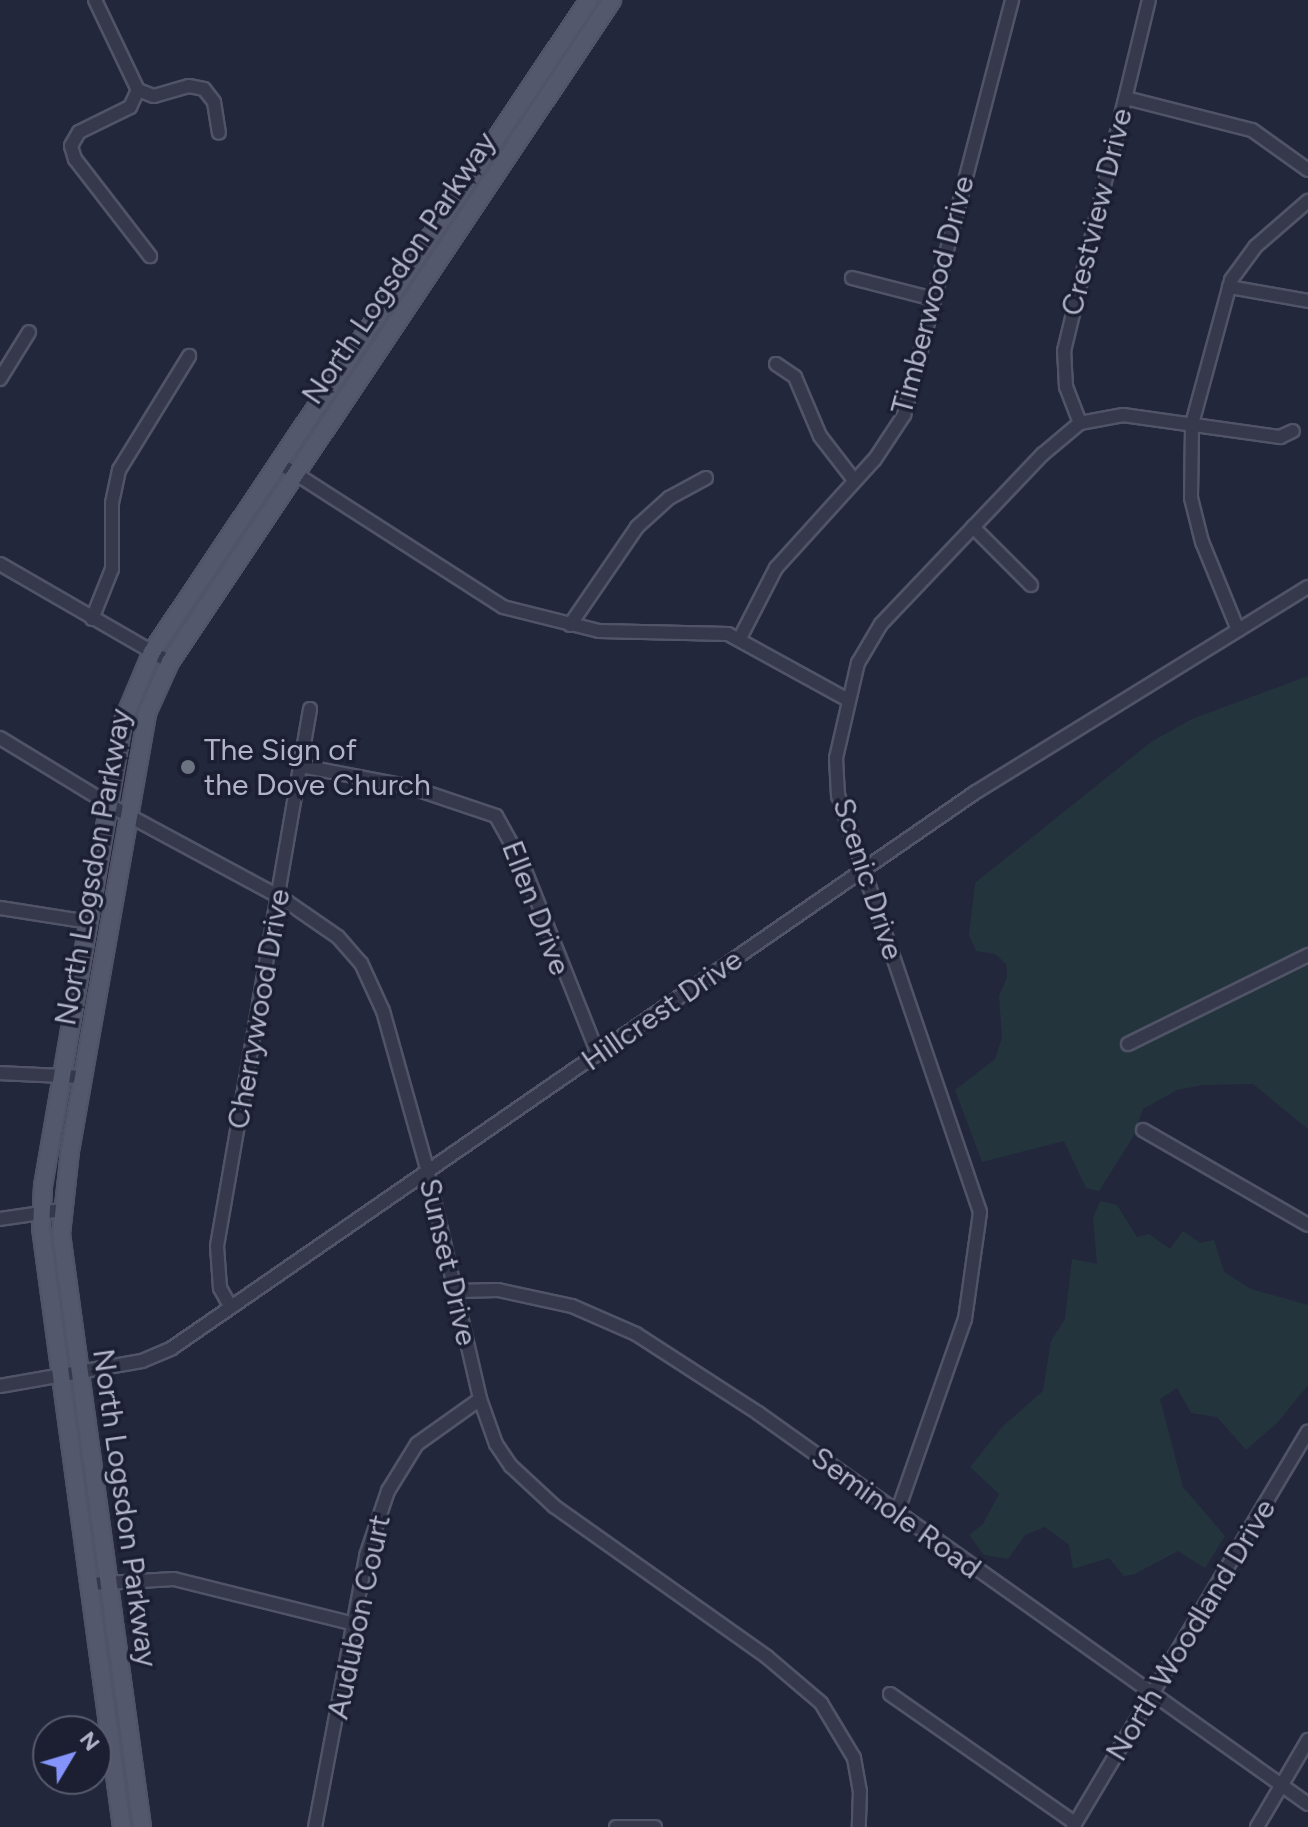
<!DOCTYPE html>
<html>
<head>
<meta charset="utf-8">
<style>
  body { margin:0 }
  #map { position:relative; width:1308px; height:1827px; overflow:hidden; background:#22273c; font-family:Figtree,sans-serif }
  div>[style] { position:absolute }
  .green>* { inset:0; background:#24343d }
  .roads { filter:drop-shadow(2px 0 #515467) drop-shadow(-2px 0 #515467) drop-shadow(0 2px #515467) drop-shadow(0 -2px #515467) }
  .minor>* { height:12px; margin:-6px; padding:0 6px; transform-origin:6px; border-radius:6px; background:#36394c }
  .major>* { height:16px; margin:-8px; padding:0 8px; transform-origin:8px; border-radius:8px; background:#54586c }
  .dots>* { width:22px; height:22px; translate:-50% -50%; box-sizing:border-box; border:4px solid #1b1f31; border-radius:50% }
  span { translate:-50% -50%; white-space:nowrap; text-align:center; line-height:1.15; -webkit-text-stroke:7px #1b1f31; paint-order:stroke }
  .street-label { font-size:30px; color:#b1b4c8 }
  .poi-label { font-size:30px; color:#b1b4c8 }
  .left { translate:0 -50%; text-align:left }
  .north { position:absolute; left:32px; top:1715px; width:80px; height:80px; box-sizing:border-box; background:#1b1f31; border:2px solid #575b6d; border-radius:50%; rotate:52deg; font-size:22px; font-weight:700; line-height:32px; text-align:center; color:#b1b4c8 }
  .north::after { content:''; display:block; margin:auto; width:28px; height:36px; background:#8494fa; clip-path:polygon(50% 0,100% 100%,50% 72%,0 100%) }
</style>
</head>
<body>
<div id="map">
  <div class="green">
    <div style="clip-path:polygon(1308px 676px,1308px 1129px,1253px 1084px,1203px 1085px,1177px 1090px,1143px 1109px,1133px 1137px,1099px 1191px,1086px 1188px,1064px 1141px,982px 1162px,955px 1090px,995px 1059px,1002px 1038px,999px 996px,1007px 977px,1006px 964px,995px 954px,976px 951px,969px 935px,975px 883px,1151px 742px,1192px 719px)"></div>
    <div style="clip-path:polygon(1100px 1201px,1117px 1205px,1137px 1237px,1149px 1234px,1170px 1249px,1183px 1231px,1200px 1243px,1214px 1240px,1224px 1272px,1251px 1289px,1308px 1305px,1308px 1385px,1278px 1422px,1246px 1450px,1217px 1417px,1191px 1413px,1177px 1388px,1160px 1399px,1183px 1487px,1225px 1536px,1205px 1568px,1178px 1551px,1135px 1574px,1124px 1576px,1109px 1558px,1073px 1569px,1069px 1545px,1045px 1527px,1025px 1535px,1008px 1559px,984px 1555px,969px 1535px,983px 1524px,999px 1494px,970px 1467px,1003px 1426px,1043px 1391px,1051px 1341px,1065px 1319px,1072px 1259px,1097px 1264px,1093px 1218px)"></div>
  </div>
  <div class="roads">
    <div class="minor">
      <div style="left:95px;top:0;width:100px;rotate:64.5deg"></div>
      <div style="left:138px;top:90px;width:17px;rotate:21deg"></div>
      <div style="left:154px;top:96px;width:36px;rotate:-16deg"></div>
      <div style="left:189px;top:86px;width:15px;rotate:11deg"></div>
      <div style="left:204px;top:89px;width:16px;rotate:52deg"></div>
      <div style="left:214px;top:102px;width:31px;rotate:81deg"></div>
      <div style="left:138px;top:90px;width:19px;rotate:115deg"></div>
      <div style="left:130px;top:107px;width:57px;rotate:153.9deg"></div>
      <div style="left:79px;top:132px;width:16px;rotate:120deg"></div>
      <div style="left:71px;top:146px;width:14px;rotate:73deg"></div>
      <div style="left:75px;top:159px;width:123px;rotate:52.3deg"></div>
      <div style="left:1126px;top:98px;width:130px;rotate:14.3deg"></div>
      <div style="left:1252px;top:130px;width:69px;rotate:35.5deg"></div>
      <div style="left:852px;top:278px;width:85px;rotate:14.4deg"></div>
      <div style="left:1229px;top:287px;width:80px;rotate:10deg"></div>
      <div style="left:776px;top:364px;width:23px;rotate:34deg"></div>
      <div style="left:795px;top:377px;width:64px;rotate:67deg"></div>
      <div style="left:820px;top:436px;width:56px;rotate:52.3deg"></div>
      <div style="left:0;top:379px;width:55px;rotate:-58.3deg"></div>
      <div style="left:1080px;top:423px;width:39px;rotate:-111deg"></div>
      <div style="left:1066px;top:387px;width:36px;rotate:-93deg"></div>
      <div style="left:1064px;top:351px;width:361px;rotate:-76.4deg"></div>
      <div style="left:279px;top:463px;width:266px;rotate:32.7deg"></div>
      <div style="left:503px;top:607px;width:99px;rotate:14deg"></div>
      <div style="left:599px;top:631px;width:129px;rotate:1.3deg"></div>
      <div style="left:728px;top:634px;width:137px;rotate:28.8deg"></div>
      <div style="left:973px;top:527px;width:82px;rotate:45deg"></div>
      <div style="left:0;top:564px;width:196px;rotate:30deg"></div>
      <div style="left:92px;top:619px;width:54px;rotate:-68.2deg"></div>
      <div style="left:112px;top:569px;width:66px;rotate:-90deg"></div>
      <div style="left:112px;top:503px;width:34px;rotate:-78deg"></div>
      <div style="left:119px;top:470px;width:134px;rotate:-58.4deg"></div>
      <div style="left:570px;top:625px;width:119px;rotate:-55.6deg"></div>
      <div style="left:637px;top:527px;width:43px;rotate:-42.2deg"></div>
      <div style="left:669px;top:498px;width:42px;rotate:-28.4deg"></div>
      <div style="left:1238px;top:630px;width:95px;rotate:-112.2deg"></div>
      <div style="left:1202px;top:542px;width:45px;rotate:-104deg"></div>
      <div style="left:1191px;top:498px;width:74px;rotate:-89.2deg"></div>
      <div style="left:1192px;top:424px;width:149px;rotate:-74.8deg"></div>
      <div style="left:1231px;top:280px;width:42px;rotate:-53.7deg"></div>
      <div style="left:1256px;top:246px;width:69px;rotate:-40.9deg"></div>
      <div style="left:740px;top:638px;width:79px;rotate:-62.8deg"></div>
      <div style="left:776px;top:568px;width:147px;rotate:-47.8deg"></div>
      <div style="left:875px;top:459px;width:53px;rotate:-56.6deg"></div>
      <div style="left:904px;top:415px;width:429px;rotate:-75.4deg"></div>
      <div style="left:0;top:738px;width:140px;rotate:31.3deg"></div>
      <div style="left:120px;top:811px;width:182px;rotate:28.3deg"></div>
      <div style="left:280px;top:897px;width:70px;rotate:34.6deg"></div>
      <div style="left:338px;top:937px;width:35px;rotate:49deg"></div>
      <div style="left:361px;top:963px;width:53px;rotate:65.4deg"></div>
      <div style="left:383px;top:1011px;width:164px;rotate:74.4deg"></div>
      <div style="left:427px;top:1169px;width:236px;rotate:77deg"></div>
      <div style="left:480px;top:1399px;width:48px;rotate:70.4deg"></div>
      <div style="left:496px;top:1444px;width:27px;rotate:56deg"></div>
      <div style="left:511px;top:1466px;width:59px;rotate:42.9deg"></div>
      <div style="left:554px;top:1506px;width:261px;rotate:35.3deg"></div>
      <div style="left:767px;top:1657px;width:71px;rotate:40.4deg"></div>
      <div style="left:821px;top:1703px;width:64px;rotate:59deg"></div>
      <div style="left:854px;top:1758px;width:34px;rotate:80deg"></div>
      <div style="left:860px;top:1791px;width:36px;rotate:92deg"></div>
      <div style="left:301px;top:766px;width:108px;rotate:10.7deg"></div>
      <div style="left:407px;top:786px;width:94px;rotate:18.6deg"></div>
      <div style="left:496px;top:816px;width:54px;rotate:61deg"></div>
      <div style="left:522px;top:863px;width:206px;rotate:68.3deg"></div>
      <div style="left:0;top:908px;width:90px;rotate:8.9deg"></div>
      <div style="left:1128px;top:1044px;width:201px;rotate:-26.3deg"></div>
      <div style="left:0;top:1073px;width:83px;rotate:2.8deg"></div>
      <div style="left:1143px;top:1130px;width:190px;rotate:29.9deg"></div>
      <div style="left:0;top:1219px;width:63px;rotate:-8.3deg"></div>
      <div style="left:455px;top:1291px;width:43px;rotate:-1.3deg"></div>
      <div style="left:498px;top:1290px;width:76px;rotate:12.2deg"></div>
      <div style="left:572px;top:1306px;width:70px;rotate:23.6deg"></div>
      <div style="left:636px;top:1334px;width:145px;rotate:32.9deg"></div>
      <div style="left:758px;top:1413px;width:675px;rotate:35.41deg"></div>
      <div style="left:230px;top:1306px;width:21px;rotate:-119deg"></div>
      <div style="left:220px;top:1288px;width:42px;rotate:-94.1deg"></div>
      <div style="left:217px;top:1246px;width:545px;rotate:-80.17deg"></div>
      <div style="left:0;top:1386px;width:144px;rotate:-10deg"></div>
      <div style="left:142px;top:1361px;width:33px;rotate:-23deg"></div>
      <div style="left:172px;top:1348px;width:978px;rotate:-34.67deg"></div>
      <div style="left:976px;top:792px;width:390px;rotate:-31.7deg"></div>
      <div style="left:897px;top:1513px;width:206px;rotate:-70.7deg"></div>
      <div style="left:965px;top:1319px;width:108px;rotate:-82deg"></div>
      <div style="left:980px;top:1212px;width:440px;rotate:-108.8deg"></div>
      <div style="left:838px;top:796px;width:38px;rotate:-93deg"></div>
      <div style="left:836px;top:758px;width:98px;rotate:-77deg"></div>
      <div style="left:858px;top:663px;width:45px;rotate:-59.5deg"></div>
      <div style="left:881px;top:624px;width:235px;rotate:-46.4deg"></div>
      <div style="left:1043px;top:454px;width:48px;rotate:-40deg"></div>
      <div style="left:1080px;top:423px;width:44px;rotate:-10.5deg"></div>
      <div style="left:1123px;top:415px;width:159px;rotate:8deg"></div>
      <div style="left:1280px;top:437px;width:14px;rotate:-25deg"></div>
      <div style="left:89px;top:1584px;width:85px;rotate:-3.4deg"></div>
      <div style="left:174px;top:1579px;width:187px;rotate:14deg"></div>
      <div style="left:890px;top:1694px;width:226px;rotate:34.9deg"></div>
      <div style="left:315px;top:1827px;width:276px;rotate:-79.3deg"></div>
      <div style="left:366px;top:1556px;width:69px;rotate:-71.3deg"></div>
      <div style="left:388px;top:1491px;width:55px;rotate:-58.3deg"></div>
      <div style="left:417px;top:1444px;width:77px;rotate:-35.5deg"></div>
      <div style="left:616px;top:1827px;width:39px"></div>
      <div style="left:1073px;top:1827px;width:460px;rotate:-59.3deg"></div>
      <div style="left:1257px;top:1827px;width:101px;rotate:-59.6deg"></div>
    </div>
    <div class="major">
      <div style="left:122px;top:1827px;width:604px;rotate:-97.7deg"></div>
      <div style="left:41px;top:1228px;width:42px;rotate:-87.3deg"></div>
      <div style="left:43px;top:1186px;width:472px;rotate:-80.2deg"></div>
      <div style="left:123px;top:721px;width:75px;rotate:-67.2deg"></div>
      <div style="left:152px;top:652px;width:785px;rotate:-56.17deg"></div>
      <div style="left:142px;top:1827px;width:599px;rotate:-97.78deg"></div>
      <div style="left:61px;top:1234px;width:83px;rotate:-83.8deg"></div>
      <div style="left:70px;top:1151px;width:445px;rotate:-80deg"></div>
      <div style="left:147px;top:713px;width:56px;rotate:-65.7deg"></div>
      <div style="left:170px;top:662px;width:796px;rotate:-56.27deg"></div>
    </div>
  </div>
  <div class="dots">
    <div style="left:188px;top:767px;background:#6b7280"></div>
  </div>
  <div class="street-label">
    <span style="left:1097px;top:212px;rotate:-76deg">Crestview Drive</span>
    <span style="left:399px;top:268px;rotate:-56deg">North Logsdon Parkway</span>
    <span style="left:933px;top:295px;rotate:-75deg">Timberwood Drive</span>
    <span style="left:93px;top:867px;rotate:-80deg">North Logsdon Parkway</span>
    <span style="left:868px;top:879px;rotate:72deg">Scenic Drive</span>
    <span style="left:536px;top:908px;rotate:69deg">Ellen Drive</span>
    <span style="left:259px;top:1009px;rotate:-80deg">Cherrywood Drive</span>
    <span style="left:662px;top:1010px;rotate:-35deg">Hillcrest Drive</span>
    <span style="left:448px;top:1262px;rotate:77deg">Sunset Drive</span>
    <span style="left:125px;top:1508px;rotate:82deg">North Logsdon Parkway</span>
    <span style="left:896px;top:1513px;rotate:36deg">Seminole Road</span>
    <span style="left:359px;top:1617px;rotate:-78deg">Audubon Court</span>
    <span style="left:1191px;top:1630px;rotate:-59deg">North Woodland Drive</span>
  </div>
  <div class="poi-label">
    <span class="left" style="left:204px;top:767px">The Sign of<br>the Dove Church</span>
  </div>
  <div class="north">N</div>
</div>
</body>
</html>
